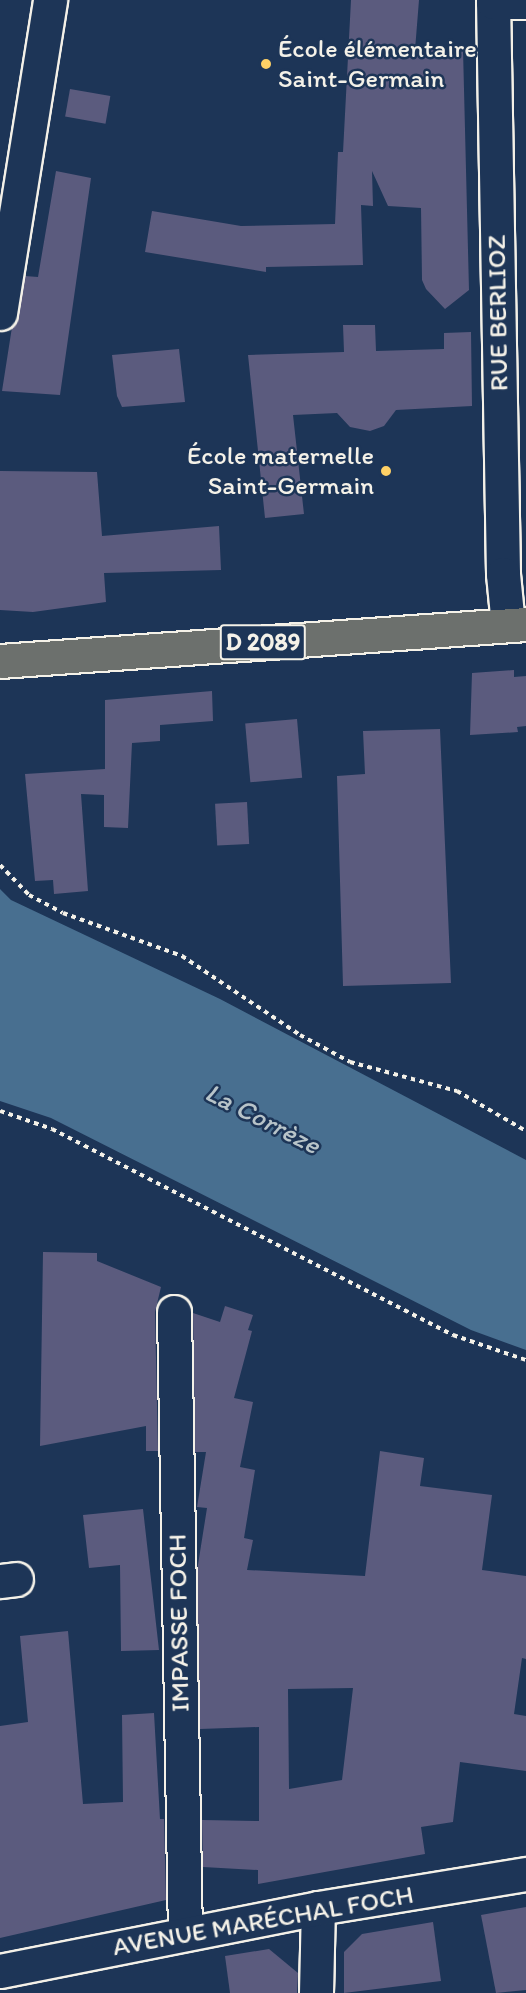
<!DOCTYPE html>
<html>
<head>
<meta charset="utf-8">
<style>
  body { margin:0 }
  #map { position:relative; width:526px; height:1993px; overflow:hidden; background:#1d3557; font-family:Itim,sans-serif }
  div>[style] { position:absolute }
  .water>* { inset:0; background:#486f90 }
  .building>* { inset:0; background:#5b5b7e; transform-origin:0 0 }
  .path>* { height:4px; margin-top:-2px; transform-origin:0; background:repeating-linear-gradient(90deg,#f4f1e8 0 4.5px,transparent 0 9px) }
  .roads { filter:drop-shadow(2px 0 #f4f1e8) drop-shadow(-2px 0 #f4f1e8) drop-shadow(0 2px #f4f1e8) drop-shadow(0 -2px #f4f1e8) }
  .street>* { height:33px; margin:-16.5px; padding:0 16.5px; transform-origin:16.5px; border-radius:16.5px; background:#1d3557 }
  .secondary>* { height:33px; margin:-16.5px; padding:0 16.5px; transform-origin:16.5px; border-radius:16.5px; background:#1d3557 }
  .primary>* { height:33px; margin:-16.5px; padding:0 16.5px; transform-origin:16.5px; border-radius:16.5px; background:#6c706d }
  .dots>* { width:16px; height:16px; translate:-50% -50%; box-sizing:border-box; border:3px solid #1d3557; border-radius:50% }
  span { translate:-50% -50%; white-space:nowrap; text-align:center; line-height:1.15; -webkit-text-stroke:5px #1d3557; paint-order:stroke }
  .shield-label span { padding:2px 4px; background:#1d3557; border:2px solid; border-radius:4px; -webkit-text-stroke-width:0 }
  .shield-label { font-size:24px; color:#f4f1e8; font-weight:700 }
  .poi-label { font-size:26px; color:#f4f1e8 }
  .left { translate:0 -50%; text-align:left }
  .right { translate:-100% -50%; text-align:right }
  .street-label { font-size:26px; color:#f4f1e8 }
  .water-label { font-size:27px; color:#b8c4c9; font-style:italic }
</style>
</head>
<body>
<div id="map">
  <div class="water">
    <div style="clip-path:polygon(0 889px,11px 900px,220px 999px,526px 1160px,526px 1350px,471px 1330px,51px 1118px,0 1101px)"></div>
  </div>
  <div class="building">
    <div style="clip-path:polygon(351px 0,419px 0,415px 50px,463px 49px,469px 290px,445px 309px,426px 289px,422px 280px,421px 208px,388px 206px,372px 171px,373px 206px,361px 205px,363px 265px,266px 267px,266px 272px,145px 252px,152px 211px,241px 226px,335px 224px,338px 152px,343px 152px)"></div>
    <div style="left:70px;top:89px;width:41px;height:28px;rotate:10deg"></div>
    <div style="clip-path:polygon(56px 171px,91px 178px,60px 395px,2px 391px,12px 327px,19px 316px,25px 276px,38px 277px)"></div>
    <div style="clip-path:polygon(343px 325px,375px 325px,376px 351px,444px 349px,444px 333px,471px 332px,472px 406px,396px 410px,384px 426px,370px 431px,350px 427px,337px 413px,293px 415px,304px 514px,265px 518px,248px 355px,344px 352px)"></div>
    <div style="clip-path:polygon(179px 349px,185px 402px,122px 407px,117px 396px,112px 355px)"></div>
    <div style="clip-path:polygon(0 471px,97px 472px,102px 536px,219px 526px,221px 570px,104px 573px,106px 602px,33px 612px,0 610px)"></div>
    <div style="clip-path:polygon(514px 670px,514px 677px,526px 676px,526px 726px,517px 727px,518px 732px,470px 735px,472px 673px)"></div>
    <div style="clip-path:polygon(212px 691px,213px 721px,160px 725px,160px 741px,132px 743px,128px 828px,104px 827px,104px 795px,81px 794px,88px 891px,54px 894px,53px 880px,35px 881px,25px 774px,105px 769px,105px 700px)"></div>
    <div style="left:297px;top:719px;width:59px;height:52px;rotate:85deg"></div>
    <div style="clip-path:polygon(440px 729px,451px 983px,343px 986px,337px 776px,365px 774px,363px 731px)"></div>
    <div style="left:247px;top:802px;width:42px;height:32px;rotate:87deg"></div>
    <div style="clip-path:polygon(43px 1252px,97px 1253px,97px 1261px,161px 1287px,155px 1312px,158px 1451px,146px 1451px,146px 1426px,40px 1446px)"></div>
    <div style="clip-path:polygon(evenodd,225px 1306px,253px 1315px,248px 1330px,252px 1331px,234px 1398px,253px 1402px,240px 1467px,255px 1470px,244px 1538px,253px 1540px,247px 1570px,365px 1576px,380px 1451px,424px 1458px,420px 1486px,492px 1495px,482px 1570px,526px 1576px,526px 1659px,522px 1658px,514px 1714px,526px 1716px,526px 1771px,460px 1762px,453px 1822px,421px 1827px,425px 1854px,258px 1884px,258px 1870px,203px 1867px,202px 1820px,259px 1821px,259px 1727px,200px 1729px,197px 1571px,207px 1508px,197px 1507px,206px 1452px,195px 1452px,193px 1313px,220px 1322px,225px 1306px,353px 1688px,342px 1780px,289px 1789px,288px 1689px,353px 1688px)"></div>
    <div style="clip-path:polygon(143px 1509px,159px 1650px,121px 1651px,120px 1565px,89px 1568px,83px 1515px)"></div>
    <div style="clip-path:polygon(68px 1631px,83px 1804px,123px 1802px,122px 1715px,154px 1713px,160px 1819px,164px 1819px,166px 1900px,0 1938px,0 1726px,28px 1722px,20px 1636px)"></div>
    <div style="clip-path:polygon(526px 1907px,526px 1990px,496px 1993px,481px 1915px)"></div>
    <div style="clip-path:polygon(433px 1922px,441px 1981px,344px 1993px,344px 1952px,362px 1934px)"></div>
    <div style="clip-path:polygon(269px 1949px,298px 1973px,297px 1993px,230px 1993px,225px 1956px)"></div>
  </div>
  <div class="path">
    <div style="left:0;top:865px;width:42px;rotate:46deg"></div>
    <div style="left:29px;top:895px;width:38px;rotate:28deg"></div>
    <div style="left:63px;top:913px;width:127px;rotate:19.9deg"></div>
    <div style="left:182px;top:956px;width:142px;rotate:33.8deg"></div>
    <div style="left:300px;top:1035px;width:57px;rotate:28.4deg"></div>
    <div style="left:350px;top:1062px;width:111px;rotate:15.2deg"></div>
    <div style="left:457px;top:1091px;width:80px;rotate:30.1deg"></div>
    <div style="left:0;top:1111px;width:55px;rotate:19.1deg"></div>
    <div style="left:52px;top:1129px;width:451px;rotate:27.2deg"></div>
    <div style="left:453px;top:1335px;width:77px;rotate:18.9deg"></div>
  </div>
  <div class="roads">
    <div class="street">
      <div style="left:493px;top:0;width:574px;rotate:89deg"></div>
      <div style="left:503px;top:574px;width:51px;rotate:84.4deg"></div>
      <div style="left:493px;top:2px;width:33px"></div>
      <div style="left:0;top:313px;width:317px;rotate:-80.9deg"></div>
      <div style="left:174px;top:1312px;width:622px;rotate:88.99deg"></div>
      <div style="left:0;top:1581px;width:16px;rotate:-7deg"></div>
      <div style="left:316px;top:1993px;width:85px;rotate:-88.7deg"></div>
    </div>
    <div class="secondary">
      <div style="left:0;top:1971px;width:324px;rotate:-11.2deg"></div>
      <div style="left:318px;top:1908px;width:211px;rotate:-9.3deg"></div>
    </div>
    <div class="primary">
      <div style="left:0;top:661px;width:527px;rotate:-4.02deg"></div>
    </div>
  </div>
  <div class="dots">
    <div style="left:266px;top:64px;background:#ffd166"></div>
    <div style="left:386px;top:471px;background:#ffd166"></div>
  </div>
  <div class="shield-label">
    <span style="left:263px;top:642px">D 2089</span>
  </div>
  <div class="poi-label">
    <span class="left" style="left:278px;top:64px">École élémentaire<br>Saint-Germain</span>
    <span class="right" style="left:374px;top:471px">École maternelle<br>Saint-Germain</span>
  </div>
  <div class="street-label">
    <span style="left:498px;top:313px;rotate:-91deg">RUE BERLIOZ</span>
    <span style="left:179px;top:1623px;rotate:-91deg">IMPASSE FOCH</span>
    <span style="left:263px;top:1921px;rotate:-10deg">AVENUE MARÉCHAL FOCH</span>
  </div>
  <div class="water-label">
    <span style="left:263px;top:1118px;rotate:27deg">La Corrèze</span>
  </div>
</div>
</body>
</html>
